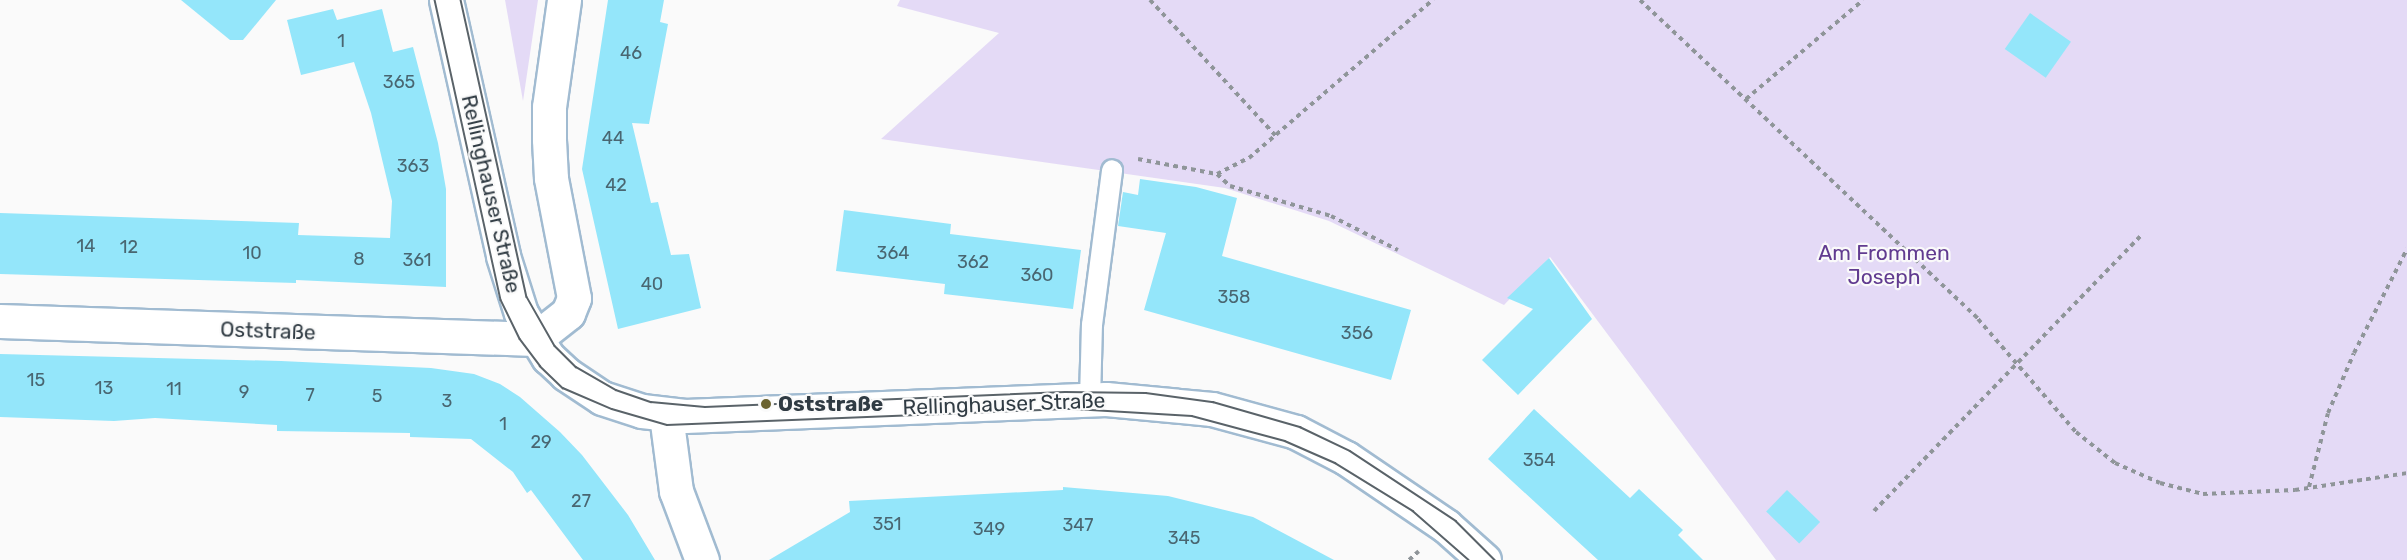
<!DOCTYPE html>
<html>
<head>
<meta charset="utf-8">
<style>
  body { margin:0 }
  #map { position:relative; width:2407px; height:560px; overflow:hidden; background:#fafafa; font-family:Rubik,sans-serif }
  div>[style] { position:absolute }
  .green>* { inset:0; background:#e4daf6 }
  .building>* { inset:0; background:#94e6fa; transform-origin:0 0 }
  .path>* { height:4px; margin-top:-2px; transform-origin:0; background:repeating-linear-gradient(90deg,#8f9599 0 4.5px,transparent 0 9px) }
  .roads { filter:drop-shadow(2px 0 #a1bbd1) drop-shadow(-2px 0 #a1bbd1) drop-shadow(0 2px #a1bbd1) drop-shadow(0 -2px #a1bbd1) }
  .lane>* { height:20px; margin:-10px; padding:0 10px; transform-origin:10px; border-radius:10px; background:#fff }
  .street>* { height:33px; margin:-16.5px; padding:0 16.5px; transform-origin:16.5px; border-radius:16.5px; background:#fff }
  .secondary>* { height:33px; margin:-16.5px; padding:0 16.5px; transform-origin:16.5px; border-radius:16.5px; background:#fff }
  .tram>* { height:1.5px; margin:-0.75px; padding:0 0.75px; transform-origin:0.75px; border-radius:0.75px; background:#5a6369 }
  .dots>* { width:16px; height:16px; translate:-50% -50%; box-sizing:border-box; border:3px solid #fafafa; border-radius:50% }
  span { translate:-50% -50%; white-space:nowrap; text-align:center; line-height:1.15; -webkit-text-stroke:4.5px #fafafa; paint-order:stroke }
  .number-label { font-size:18px; color:#496671 }
  .number-label span { -webkit-text-stroke-width:0 }
  .street-label { font-size:21px; color:#303b43 }
  .park-label { font-size:21px; color:#613b90 }
  .poi-label { font-size:21px; color:#303b43; font-weight:700 }
  .left { translate:0 -50%; text-align:left }
</style>
</head>
<body>
<div id="map">
  <div class="green">
    <div style="clip-path:polygon(505px 0,538px 0,523px 101px)"></div>
    <div style="clip-path:polygon(900px 0,2407px 0,2407px 560px,1776px 560px,1550px 257px,1504px 305px,1329px 221px,1225px 188px,881px 139px,999px 33px,897px 6px)"></div>
  </div>
  <div class="building">
    <div style="clip-path:polygon(181px 0,276px 0,243px 40px,230px 40px)"></div>
    <div style="clip-path:polygon(608px 0,664px 0,660px 22px,668px 24px,649px 124px,632px 123px,651px 203px,658px 202px,671px 255px,689px 254px,701px 308px,618px 329px,582px 169px)"></div>
    <div style="clip-path:polygon(333px 9px,337px 20px,382px 9px,393px 52px,413px 47px,438px 143px,446px 189px,446px 287px,296px 280px,296px 283px,0 274px,0 213px,299px 223px,298px 235px,390px 238px,392px 201px,371px 113px,354px 62px,301px 75px,287px 20px)"></div>
    <div style="left:2030px;top:13px;width:50px;height:44px;rotate:35deg"></div>
    <div style="clip-path:polygon(1140px 179px,1196px 187px,1237px 198px,1222px 256px,1411px 310px,1391px 380px,1144px 310px,1166px 233px,1118px 226px,1123px 192px,1138px 195px)"></div>
    <div style="clip-path:polygon(844px 210px,951px 224px,950px 234px,1081px 250px,1073px 309px,944px 294px,945px 284px,836px 271px)"></div>
    <div style="clip-path:polygon(1549px 258px,1592px 319px,1518px 395px,1482px 360px,1533px 309px,1507px 298px)"></div>
    <div style="clip-path:polygon(0 354px,281px 361px,431px 368px,474px 374px,500px 384px,520px 397px,560px 432px,582px 455px,628px 515px,655px 560px,583px 560px,531px 490px,527px 493px,513px 472px,471px 439px,410px 437px,410px 433px,277px 431px,277px 425px,155px 418px,114px 421px,0 417px)"></div>
    <div style="clip-path:polygon(1534px 409px,1630px 498px,1639px 489px,1683px 530px,1678px 535px,1703px 560px,1598px 560px,1488px 459px)"></div>
    <div style="clip-path:polygon(1063px 487px,1168px 496px,1253px 517px,1334px 560px,769px 560px,850px 512px,849px 501px,1063px 490px)"></div>
    <div style="left:1787px;top:490px;width:46px;height:30px;rotate:44deg"></div>
  </div>
  <div class="path">
    <div style="left:1150px;top:0;width:185px;rotate:47.2deg"></div>
    <div style="left:1640px;top:0;width:465px;rotate:43.3deg"></div>
    <div style="left:1978px;top:319px;width:150px;rotate:49.1deg"></div>
    <div style="left:2076px;top:432px;width:50px;rotate:38.5deg"></div>
    <div style="left:2115px;top:463px;width:49px;rotate:24deg"></div>
    <div style="left:2160px;top:483px;width:44px;rotate:14.3deg"></div>
    <div style="left:2203px;top:494px;width:92px;rotate:-2.5deg"></div>
    <div style="left:2295px;top:490px;width:113px;rotate:-8.6deg"></div>
    <div style="left:1746px;top:99px;width:153px;rotate:-40.2deg"></div>
    <div style="left:1138px;top:159px;width:80px;rotate:10.8deg"></div>
    <div style="left:1217px;top:174px;width:36px;rotate:-27deg"></div>
    <div style="left:1249px;top:158px;width:243px;rotate:-40.7deg"></div>
    <div style="left:1217px;top:174px;width:18px;rotate:43deg"></div>
    <div style="left:1230px;top:186px;width:105px;rotate:16.5deg"></div>
    <div style="left:1331px;top:216px;width:75px;rotate:26.9deg"></div>
    <div style="left:2309px;top:487px;width:76px;rotate:-75.6deg"></div>
    <div style="left:2328px;top:413px;width:65px;rotate:-66.6deg"></div>
    <div style="left:2354px;top:353px;width:117px;rotate:-63deg"></div>
    <div style="left:1874px;top:511px;width:387px;rotate:-45.9deg"></div>
    <div style="left:1409px;top:560px;width:13px;rotate:-42deg"></div>
  </div>
  <div class="roads">
    <div class="lane">
      <div style="left:1090px;top:400px;width:75px;rotate:-88.5deg"></div>
      <div style="left:1092px;top:325px;width:156px;rotate:-82.6deg"></div>
    </div>
    <div class="street">
      <div style="left:0;top:321px;width:535px;rotate:1.93deg"></div>
      <div style="left:535px;top:339px;width:42px;rotate:-38.2deg"></div>
      <div style="left:568px;top:313px;width:16px;rotate:-68deg"></div>
      <div style="left:574px;top:298px;width:122px;rotate:-100.9deg"></div>
      <div style="left:551px;top:178px;width:39px;rotate:-93deg"></div>
      <div style="left:549px;top:139px;width:32px;rotate:-90deg"></div>
      <div style="left:549px;top:107px;width:108px;rotate:-82deg"></div>
      <div style="left:666px;top:415px;width:77px;rotate:82.5deg"></div>
      <div style="left:676px;top:491px;width:74px;rotate:69.4deg"></div>
    </div>
    <div class="secondary">
      <div style="left:446px;top:0;width:262px;rotate:77.4deg"></div>
      <div style="left:503px;top:256px;width:60px;rotate:72.5deg"></div>
      <div style="left:521px;top:313px;width:52px;rotate:58.5deg"></div>
      <div style="left:548px;top:357px;width:25px;rotate:43deg"></div>
      <div style="left:566px;top:374px;width:43px;rotate:33.7deg"></div>
      <div style="left:602px;top:398px;width:42px;rotate:18deg"></div>
      <div style="left:642px;top:411px;width:43px;rotate:6.6deg"></div>
      <div style="left:685px;top:416px;width:421px;rotate:-2.3deg"></div>
      <div style="left:1106px;top:399px;width:106px;rotate:5.4deg"></div>
      <div style="left:1212px;top:409px;width:87px;rotate:15.3deg"></div>
      <div style="left:1296px;top:432px;width:56px;rotate:27.5deg"></div>
      <div style="left:1346px;top:458px;width:121px;rotate:34.2deg"></div>
      <div style="left:1446px;top:526px;width:51px;rotate:41.8deg"></div>
    </div>
  </div>
  <div class="tram">
    <div style="left:435px;top:0;width:307px;rotate:77.6deg"></div>
    <div style="left:501px;top:300px;width:43px;rotate:64deg"></div>
    <div style="left:520px;top:339px;width:34px;rotate:53deg"></div>
    <div style="left:540px;top:366px;width:32px;rotate:44deg"></div>
    <div style="left:563px;top:388px;width:53px;rotate:23.2deg"></div>
    <div style="left:612px;top:409px;width:57px;rotate:16.2deg"></div>
    <div style="left:667px;top:425px;width:407px;rotate:-2.3deg"></div>
    <div style="left:1074px;top:409px;width:118px;rotate:3.4deg"></div>
    <div style="left:1192px;top:416px;width:96px;rotate:15deg"></div>
    <div style="left:1285px;top:441px;width:55px;rotate:23.7deg"></div>
    <div style="left:1335px;top:463px;width:92px;rotate:31.6deg"></div>
    <div style="left:1413px;top:511px;width:74px;rotate:41.2deg"></div>
    <div style="left:461px;top:0;width:304px;rotate:77.5deg"></div>
    <div style="left:527px;top:297px;width:56px;rotate:60.3deg"></div>
    <div style="left:555px;top:346px;width:30px;rotate:45deg"></div>
    <div style="left:576px;top:367px;width:46px;rotate:29.9deg"></div>
    <div style="left:616px;top:390px;width:37px;rotate:19deg"></div>
    <div style="left:651px;top:402px;width:54px;rotate:5.3deg"></div>
    <div style="left:705px;top:407px;width:360px;rotate:-2.4deg"></div>
    <div style="left:1065px;top:392px;width:81px;rotate:0.7deg"></div>
    <div style="left:1146px;top:393px;width:68px;rotate:7.7deg"></div>
    <div style="left:1213px;top:402px;width:91px;rotate:16deg"></div>
    <div style="left:1300px;top:427px;width:55px;rotate:25.6deg"></div>
    <div style="left:1350px;top:451px;width:127px;rotate:33.4deg"></div>
    <div style="left:1456px;top:521px;width:55px;rotate:45deg"></div>
  </div>
  <div class="dots">
    <div style="left:766px;top:404px;background:#6b632f"></div>
  </div>
  <div class="number-label">
    <span style="left:341px;top:41px">1</span>
    <span style="left:631px;top:53px">46</span>
    <span style="left:399px;top:82px">365</span>
    <span style="left:613px;top:138px">44</span>
    <span style="left:413px;top:166px">363</span>
    <span style="left:616px;top:185px">42</span>
    <span style="left:86px;top:246px">14</span>
    <span style="left:129px;top:247px">12</span>
    <span style="left:252px;top:253px">10</span>
    <span style="left:893px;top:253px">364</span>
    <span style="left:359px;top:259px">8</span>
    <span style="left:417px;top:260px">361</span>
    <span style="left:973px;top:262px">362</span>
    <span style="left:1037px;top:275px">360</span>
    <span style="left:652px;top:284px">40</span>
    <span style="left:1234px;top:297px">358</span>
    <span style="left:1357px;top:333px">356</span>
    <span style="left:36px;top:380px">15</span>
    <span style="left:104px;top:388px">13</span>
    <span style="left:174px;top:389px">11</span>
    <span style="left:244px;top:392px">9</span>
    <span style="left:310px;top:395px">7</span>
    <span style="left:377px;top:396px">5</span>
    <span style="left:447px;top:401px">3</span>
    <span style="left:503px;top:424px">1</span>
    <span style="left:541px;top:442px">29</span>
    <span style="left:1539px;top:460px">354</span>
    <span style="left:581px;top:501px">27</span>
    <span style="left:887px;top:524px">351</span>
    <span style="left:1078px;top:525px">347</span>
    <span style="left:989px;top:529px">349</span>
    <span style="left:1184px;top:538px">345</span>
  </div>
  <div class="street-label">
    <span style="left:491px;top:194px;rotate:77deg">Rellinghauser Straße</span>
    <span style="left:268px;top:331px;rotate:2deg">Oststraße</span>
    <span style="left:1004px;top:404px;rotate:-2deg">Rellinghauser Straße</span>
  </div>
  <div class="park-label">
    <span style="left:1884px;top:265px">Am Frommen<br>Joseph</span>
  </div>
  <div class="poi-label">
    <span class="left" style="left:778px;top:404px">Oststraße</span>
  </div>
</div>
</body>
</html>
